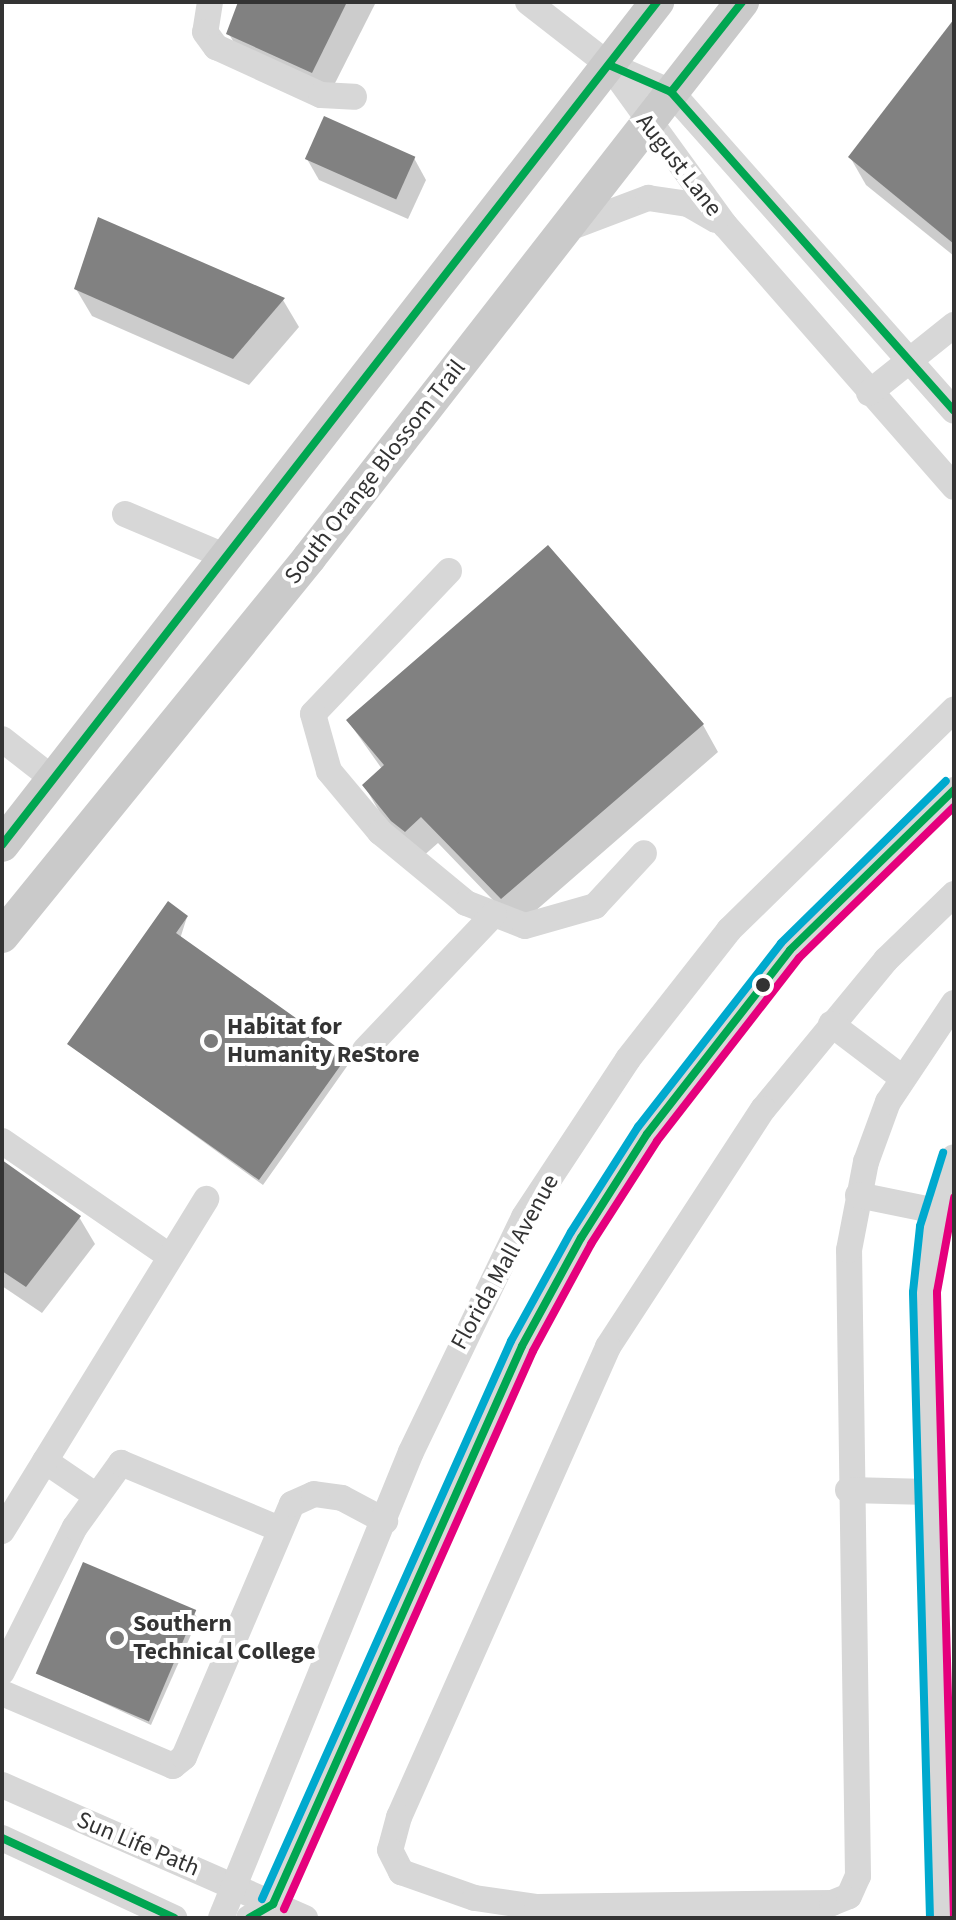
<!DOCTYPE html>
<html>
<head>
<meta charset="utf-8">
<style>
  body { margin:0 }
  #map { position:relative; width:956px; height:1920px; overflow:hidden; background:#fff; font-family:"Source Sans 3",sans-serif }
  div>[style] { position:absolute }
  .shadow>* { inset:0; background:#0003 }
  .building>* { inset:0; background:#818181; transform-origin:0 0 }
  .minor>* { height:26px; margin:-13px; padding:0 13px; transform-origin:13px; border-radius:13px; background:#d7d7d7 }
  .major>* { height:34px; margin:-17px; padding:0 17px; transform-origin:17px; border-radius:17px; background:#cacaca }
  .bus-1>* { height:8px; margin:-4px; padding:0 4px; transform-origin:4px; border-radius:4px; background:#00a651 }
  .bus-2>* { height:8px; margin:-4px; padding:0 4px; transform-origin:4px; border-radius:4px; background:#e5007d }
  .bus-3>* { height:8px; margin:-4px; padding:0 4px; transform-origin:4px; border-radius:4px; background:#00a9ce }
  .dots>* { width:22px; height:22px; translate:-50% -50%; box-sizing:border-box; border:4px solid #fff; border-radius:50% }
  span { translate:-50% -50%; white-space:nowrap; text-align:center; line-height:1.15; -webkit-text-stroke:8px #fff; paint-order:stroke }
  .street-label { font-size:24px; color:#333 }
  .poi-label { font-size:24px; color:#333; font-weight:700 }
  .left { translate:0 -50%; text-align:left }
  .frame { position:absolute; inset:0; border:4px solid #333; pointer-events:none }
</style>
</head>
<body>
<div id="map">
  <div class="shadow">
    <div style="clip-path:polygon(245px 2px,376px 2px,327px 99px,245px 62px,229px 34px)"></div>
    <div style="clip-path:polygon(954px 22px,954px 256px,866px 185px,850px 157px)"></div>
    <div style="clip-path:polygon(414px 158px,426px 180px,408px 219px,319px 180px,307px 159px)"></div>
    <div style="clip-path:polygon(76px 289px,283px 300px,299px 327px,249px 385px,92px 316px)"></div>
    <div style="clip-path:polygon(348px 721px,703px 725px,718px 752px,518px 926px,438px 843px,421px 858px,380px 813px,364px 785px,382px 769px)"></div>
    <div style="clip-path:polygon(187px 917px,180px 939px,350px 1062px,263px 1185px,69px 1044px)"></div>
    <div style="clip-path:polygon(2px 1163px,79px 1217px,95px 1244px,42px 1313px,2px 1286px)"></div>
    <div style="clip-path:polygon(194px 1613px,198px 1619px,151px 1725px,37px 1672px)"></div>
  </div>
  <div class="building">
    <div style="clip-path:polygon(238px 2px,347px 2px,312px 73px,226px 34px)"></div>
    <div style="clip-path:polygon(954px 19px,954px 244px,848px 157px)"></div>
    <div style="left:324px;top:116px;width:100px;height:47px;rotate:24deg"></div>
    <div style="clip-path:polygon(98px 217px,285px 298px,233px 359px,74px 289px)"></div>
    <div style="clip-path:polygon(548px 545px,704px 724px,501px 899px,421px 817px,405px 832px,391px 821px,362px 785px,384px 765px,346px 720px)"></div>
    <div style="clip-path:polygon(168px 901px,188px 916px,176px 933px,348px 1055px,259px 1180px,67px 1044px)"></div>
    <div style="clip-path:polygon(2px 1160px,81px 1216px,26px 1287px,2px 1271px)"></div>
    <div style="left:83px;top:1562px;width:123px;height:121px;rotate:23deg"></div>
  </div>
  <div class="minor">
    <div style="left:210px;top:2px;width:30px;rotate:99deg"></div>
    <div style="left:205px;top:32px;width:19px;rotate:54deg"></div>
    <div style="left:216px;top:47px;width:115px;rotate:24.6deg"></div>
    <div style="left:321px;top:95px;width:33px;rotate:3deg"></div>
    <div style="left:528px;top:2px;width:103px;rotate:37.9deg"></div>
    <div style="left:609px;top:65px;width:68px;rotate:23.5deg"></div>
    <div style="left:671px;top:92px;width:426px;rotate:48.4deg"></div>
    <div style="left:609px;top:65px;width:198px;rotate:54.1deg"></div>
    <div style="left:725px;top:225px;width:348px;rotate:48.8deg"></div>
    <div style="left:566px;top:229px;width:88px;rotate:-20.7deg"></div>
    <div style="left:648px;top:198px;width:40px;rotate:8.5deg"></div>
    <div style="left:688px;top:204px;width:32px;rotate:30deg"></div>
    <div style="left:869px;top:393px;width:109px;rotate:-38.7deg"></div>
    <div style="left:125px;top:514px;width:111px;rotate:22.9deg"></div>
    <div style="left:449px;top:571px;width:197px;rotate:133.6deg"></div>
    <div style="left:313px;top:714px;width:59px;rotate:74.3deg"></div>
    <div style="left:329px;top:771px;width:80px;rotate:50.1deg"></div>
    <div style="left:380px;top:832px;width:112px;rotate:39.5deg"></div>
    <div style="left:466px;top:903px;width:63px;rotate:21.3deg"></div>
    <div style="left:525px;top:926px;width:73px;rotate:-15.9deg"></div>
    <div style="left:595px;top:906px;width:72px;rotate:-47.2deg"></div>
    <div style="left:2px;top:739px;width:65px;rotate:38.1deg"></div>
    <div style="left:954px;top:894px;width:95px;rotate:135.9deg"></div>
    <div style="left:886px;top:960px;width:193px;rotate:129.5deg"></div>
    <div style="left:763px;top:1109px;width:284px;rotate:123.1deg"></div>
    <div style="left:608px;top:1347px;width:514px;rotate:113.97deg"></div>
    <div style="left:399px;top:1817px;width:34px;rotate:105deg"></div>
    <div style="left:390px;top:1850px;width:25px;rotate:63deg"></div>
    <div style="left:401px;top:1872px;width:78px;rotate:19.4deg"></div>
    <div style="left:475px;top:1898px;width:63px;rotate:8.3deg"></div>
    <div style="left:537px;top:1907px;width:295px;rotate:-0.8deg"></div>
    <div style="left:832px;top:1903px;width:18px;rotate:-22deg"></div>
    <div style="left:849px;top:1896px;width:22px;rotate:-66deg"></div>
    <div style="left:858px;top:1876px;width:626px;rotate:-90.82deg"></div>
    <div style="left:849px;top:1250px;width:90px;rotate:-79.1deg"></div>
    <div style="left:866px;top:1162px;width:64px;rotate:-69.9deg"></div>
    <div style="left:888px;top:1102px;width:119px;rotate:-56.3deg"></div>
    <div style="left:831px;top:1024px;width:88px;rotate:37.1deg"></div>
    <div style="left:365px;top:1050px;width:187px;rotate:-46.5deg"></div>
    <div style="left:2px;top:1141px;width:201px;rotate:34.5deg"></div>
    <div style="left:858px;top:1195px;width:80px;rotate:11.6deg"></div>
    <div style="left:45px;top:1461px;width:60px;rotate:34.2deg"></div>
    <div style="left:848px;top:1490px;width:82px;rotate:1.4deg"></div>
    <div style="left:2px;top:1531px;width:390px;rotate:-58.4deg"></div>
    <div style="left:2px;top:1672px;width:162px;rotate:-63.3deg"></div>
    <div style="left:75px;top:1527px;width:79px;rotate:-54.3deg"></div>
    <div style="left:121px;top:1463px;width:169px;rotate:22.6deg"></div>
    <div style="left:2px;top:1693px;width:186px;rotate:23.1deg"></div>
    <div style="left:173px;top:1766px;width:14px;rotate:-39deg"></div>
    <div style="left:184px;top:1757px;width:275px;rotate:-66.9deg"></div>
    <div style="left:292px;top:1504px;width:24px;rotate:-24deg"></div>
    <div style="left:314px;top:1494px;width:28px;rotate:8deg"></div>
    <div style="left:342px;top:1498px;width:49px;rotate:28.1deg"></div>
    <div style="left:2px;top:1785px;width:331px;rotate:23.7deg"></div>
    <div style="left:2px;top:1838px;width:190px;rotate:24.9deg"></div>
    <div style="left:221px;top:1918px;width:503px;rotate:-67.82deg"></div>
    <div style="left:411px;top:1452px;width:261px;rotate:-64.3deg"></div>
    <div style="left:524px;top:1217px;width:189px;rotate:-56.6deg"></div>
    <div style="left:628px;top:1059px;width:164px;rotate:-51.9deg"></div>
    <div style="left:729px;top:930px;width:315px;rotate:-44.4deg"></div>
    <div style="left:249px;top:1918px;width:28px;rotate:-30deg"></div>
    <div style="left:273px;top:1904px;width:611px;rotate:-65.95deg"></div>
    <div style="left:522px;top:1346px;width:123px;rotate:-61.4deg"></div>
    <div style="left:581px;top:1238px;width:123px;rotate:-57.6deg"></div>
    <div style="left:647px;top:1134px;width:233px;rotate:-52.1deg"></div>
    <div style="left:790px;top:950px;width:229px;rotate:-44.3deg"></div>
    <div style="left:942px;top:1918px;width:626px;rotate:-91.56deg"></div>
    <div style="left:925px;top:1292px;width:64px;rotate:-83.8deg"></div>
    <div style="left:932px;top:1228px;width:74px;rotate:-72.8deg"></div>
  </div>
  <div class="major">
    <div style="left:2px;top:845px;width:1068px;rotate:-52.15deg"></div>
    <div style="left:2px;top:936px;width:487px;rotate:-50.9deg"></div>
    <div style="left:309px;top:558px;width:705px;rotate:-52.09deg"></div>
  </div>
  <div class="bus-1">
    <div style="left:609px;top:65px;width:68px;rotate:23.5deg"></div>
    <div style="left:671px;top:92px;width:426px;rotate:48.4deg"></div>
    <div style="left:671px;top:92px;width:115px;rotate:-51.7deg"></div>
    <div style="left:2px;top:845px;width:1068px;rotate:-52.15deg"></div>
    <div style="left:2px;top:1838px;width:190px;rotate:24.9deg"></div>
    <div style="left:249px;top:1918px;width:28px;rotate:-30deg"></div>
    <div style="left:273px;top:1904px;width:611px;rotate:-65.95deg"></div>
    <div style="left:522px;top:1346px;width:123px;rotate:-61.4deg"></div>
    <div style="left:581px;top:1238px;width:123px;rotate:-57.6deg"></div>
    <div style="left:647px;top:1134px;width:233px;rotate:-52.1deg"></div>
    <div style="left:790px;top:950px;width:229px;rotate:-44.3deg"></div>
  </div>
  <div class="bus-2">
    <div style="left:284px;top:1909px;width:611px;rotate:-65.95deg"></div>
    <div style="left:533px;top:1351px;width:122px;rotate:-61.5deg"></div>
    <div style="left:591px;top:1244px;width:122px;rotate:-57.3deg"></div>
    <div style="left:657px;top:1141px;width:232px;rotate:-52.2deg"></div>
    <div style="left:799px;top:958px;width:216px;rotate:-44.3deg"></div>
    <div style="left:954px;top:1918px;width:626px;rotate:-91.56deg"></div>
    <div style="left:937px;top:1292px;width:96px;rotate:-79.7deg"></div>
  </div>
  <div class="bus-3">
    <div style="left:262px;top:1899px;width:611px;rotate:-65.95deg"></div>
    <div style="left:511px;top:1341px;width:124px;rotate:-61.2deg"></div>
    <div style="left:571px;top:1232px;width:125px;rotate:-57.5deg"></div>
    <div style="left:638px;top:1127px;width:233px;rotate:-52.1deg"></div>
    <div style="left:781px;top:943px;width:231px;rotate:-44.5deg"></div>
    <div style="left:930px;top:1918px;width:626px;rotate:-91.56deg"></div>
    <div style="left:913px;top:1292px;width:66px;rotate:-83.9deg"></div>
    <div style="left:920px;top:1226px;width:77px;rotate:-72.5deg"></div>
  </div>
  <div class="dots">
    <div style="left:763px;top:985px;background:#333"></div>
    <div style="left:211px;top:1041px;background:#7a7a7a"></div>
    <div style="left:117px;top:1638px;background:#7a7a7a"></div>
  </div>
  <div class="street-label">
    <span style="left:679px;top:165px;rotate:52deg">August Lane</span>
    <span style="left:375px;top:472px;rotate:-52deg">South Orange Blossom Trail</span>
    <span style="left:505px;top:1262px;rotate:-61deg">Florida Mall Avenue</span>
    <span style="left:138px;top:1844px;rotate:23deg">Sun Life Path</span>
  </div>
  <div class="poi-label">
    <span class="left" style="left:227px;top:1041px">Habitat for<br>Humanity ReStore</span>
    <span class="left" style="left:133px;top:1638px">Southern<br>Technical College</span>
  </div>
  <div class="frame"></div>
</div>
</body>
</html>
